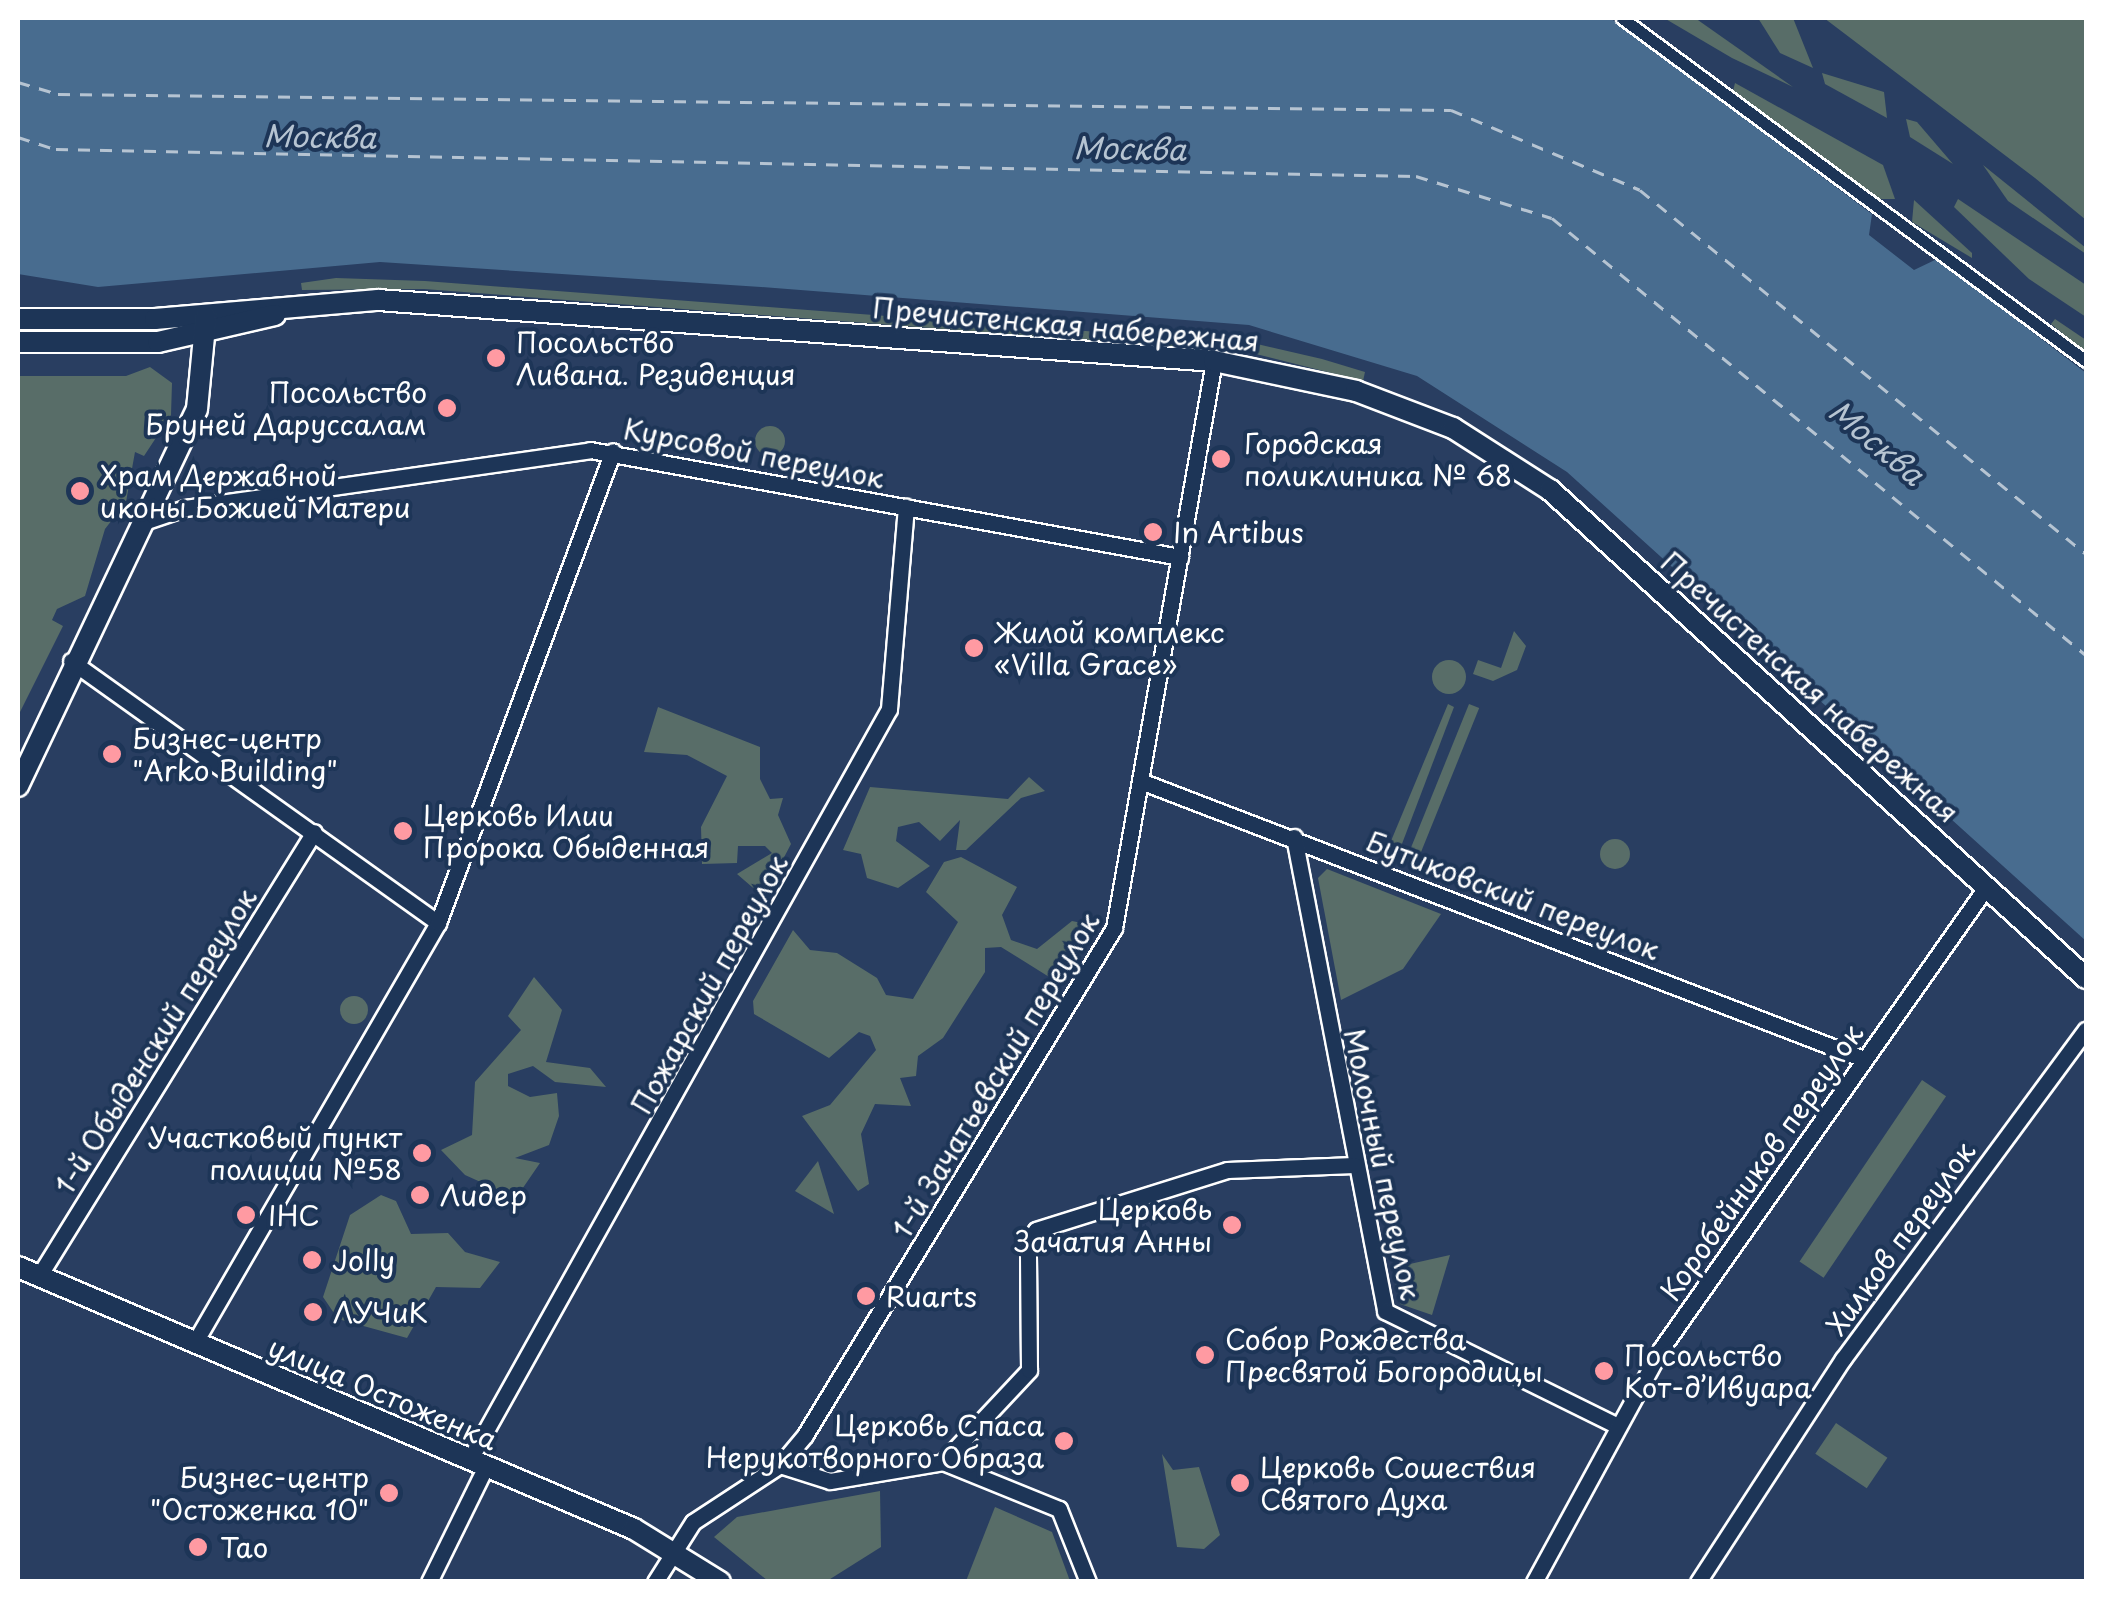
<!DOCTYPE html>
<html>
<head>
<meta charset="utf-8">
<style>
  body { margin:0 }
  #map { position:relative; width:2104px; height:1599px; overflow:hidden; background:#293e61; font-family:"Playpen Sans",sans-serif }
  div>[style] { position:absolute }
  .green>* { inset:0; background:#586d68; transform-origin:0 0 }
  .round { border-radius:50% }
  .water>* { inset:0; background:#486c8f }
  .ferry>* { height:2.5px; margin-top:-1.25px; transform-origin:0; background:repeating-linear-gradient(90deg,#b6c4d2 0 12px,transparent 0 22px) }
  .roads { filter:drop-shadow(2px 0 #fff) drop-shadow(-2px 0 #fff) drop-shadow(0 2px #fff) drop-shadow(0 -2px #fff) }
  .pedestrian>* { height:11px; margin:-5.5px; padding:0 5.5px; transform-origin:5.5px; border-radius:5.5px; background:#1d3557 }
  .minor>* { height:15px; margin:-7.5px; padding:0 7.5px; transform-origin:7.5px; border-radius:7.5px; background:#1d3557 }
  .secondary>* { height:20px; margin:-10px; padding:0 10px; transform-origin:10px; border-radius:10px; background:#1d3557 }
  .dots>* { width:28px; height:28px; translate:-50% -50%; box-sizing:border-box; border:5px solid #1d3557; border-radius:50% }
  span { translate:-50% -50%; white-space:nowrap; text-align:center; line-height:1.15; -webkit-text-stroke:8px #1d3557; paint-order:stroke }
  .street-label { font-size:28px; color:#fff }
  .poi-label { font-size:28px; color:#fff }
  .left { translate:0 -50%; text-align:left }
  .right { translate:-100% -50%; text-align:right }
  .water-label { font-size:30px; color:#b6c4d2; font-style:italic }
  .frame { position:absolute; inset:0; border:20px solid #fff; pointer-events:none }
</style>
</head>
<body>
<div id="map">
  <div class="green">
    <div style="clip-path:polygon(1664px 18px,1695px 18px,1793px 87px,1732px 58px)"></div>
    <div style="clip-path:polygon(1758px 18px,1793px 18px,1813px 68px,1780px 53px)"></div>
    <div style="clip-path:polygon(1824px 18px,2086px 18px,2086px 220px,2035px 178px)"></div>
    <div style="clip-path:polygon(1822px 73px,1884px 92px,1887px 118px,1825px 84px)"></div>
    <div style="clip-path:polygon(1735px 83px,1883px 165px,1895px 199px,1880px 199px,1733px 91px)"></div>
    <div style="clip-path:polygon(1906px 119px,1917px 122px,1953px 164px,1910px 137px)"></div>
    <div style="clip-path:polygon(1983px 165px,2086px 248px,2086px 254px,2008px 201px)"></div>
    <div style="clip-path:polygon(1958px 199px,2086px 285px,2086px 317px,2029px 279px,1954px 207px)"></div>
    <div style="clip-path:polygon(1914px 200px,1972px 253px,1972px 258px,1912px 222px)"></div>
    <div style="clip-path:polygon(336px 278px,425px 281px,1244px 343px,1243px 352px,424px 289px,302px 290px,301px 283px)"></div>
    <div style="clip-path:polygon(2055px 319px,2086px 340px,2086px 353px,2051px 324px)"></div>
    <div style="clip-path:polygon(1257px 344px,1322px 359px,1365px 372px,1363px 381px,1256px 354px)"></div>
    <div style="clip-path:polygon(150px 367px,172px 383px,171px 415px,144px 456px,135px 452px,126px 502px,105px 529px,85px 596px,57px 609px,52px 620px,63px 626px,18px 716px,18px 376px,126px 376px)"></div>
    <div class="round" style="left:755px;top:426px;width:30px;height:30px"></div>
    <div style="clip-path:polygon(1514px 631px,1526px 646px,1517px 670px,1493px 681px,1473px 674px,1478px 660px,1501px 668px)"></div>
    <div class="round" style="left:1432px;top:660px;width:34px;height:34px"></div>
    <div style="clip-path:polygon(1448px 704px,1454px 707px,1397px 857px,1386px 853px)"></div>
    <div style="left:1469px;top:704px;width:11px;height:169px;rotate:22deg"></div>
    <div style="clip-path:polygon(658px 707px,760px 747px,760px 779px,770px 799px,783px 798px,778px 815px,791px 844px,768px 888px,759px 893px,737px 874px,772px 853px,765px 846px,738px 846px,737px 863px,702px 864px,701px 827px,727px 776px,687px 755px,644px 752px)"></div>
    <div style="clip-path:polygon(1029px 777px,1045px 791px,1021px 798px,966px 850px,956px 850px,960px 820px,940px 841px,919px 822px,898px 827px,896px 841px,930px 866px,898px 888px,867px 878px,861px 854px,843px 850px,870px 787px,1008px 799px)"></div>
    <div class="round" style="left:1600px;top:839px;width:30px;height:30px"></div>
    <div style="clip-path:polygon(961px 857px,1017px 887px,1002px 915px,1011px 940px,1037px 949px,1072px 921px,1097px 926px,1062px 985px,1001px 947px,985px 948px,985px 972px,943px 1038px,918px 1056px,916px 1076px,900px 1078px,911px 1106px,875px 1104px,861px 1134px,869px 1184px,858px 1191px,802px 1116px,830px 1105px,876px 1050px,870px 1036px,859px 1032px,829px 1058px,754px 1014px,753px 1001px,793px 930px,810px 950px,837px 953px,877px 978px,886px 995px,913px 999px,958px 922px,926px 892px,944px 862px)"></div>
    <div style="clip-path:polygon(1327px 869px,1441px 914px,1403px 969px,1341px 1000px,1318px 878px)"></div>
    <div style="clip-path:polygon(534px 977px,562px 1010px,546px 1062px,590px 1068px,606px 1087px,555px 1082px,533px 1066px,508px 1074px,508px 1086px,530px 1097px,557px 1093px,559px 1116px,549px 1145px,515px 1158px,540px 1163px,516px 1198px,465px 1175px,441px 1150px,472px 1135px,475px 1082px,521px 1030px,508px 1016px)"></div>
    <div class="round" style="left:340px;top:996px;width:28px;height:28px"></div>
    <div style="left:1922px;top:1080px;width:29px;height:219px;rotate:34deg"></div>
    <div style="clip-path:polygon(818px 1161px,834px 1214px,795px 1191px)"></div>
    <div style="clip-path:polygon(381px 1195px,396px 1201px,411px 1234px,448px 1233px,465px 1252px,500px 1262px,480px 1288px,436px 1287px,407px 1338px,338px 1319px,323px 1297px,350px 1215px)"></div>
    <div style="clip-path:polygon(1450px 1255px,1432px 1315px,1400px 1304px,1392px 1268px)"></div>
    <div style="left:1836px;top:1423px;width:62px;height:37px;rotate:34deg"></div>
    <div style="clip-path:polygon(1162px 1454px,1173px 1470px,1199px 1467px,1220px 1535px,1204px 1549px,1177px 1547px)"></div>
    <div style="clip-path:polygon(880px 1491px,881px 1547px,827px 1581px,768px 1581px,714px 1537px,737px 1517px)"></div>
    <div style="clip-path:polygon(995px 1507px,1052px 1532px,1070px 1581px,966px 1581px)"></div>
  </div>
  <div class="water">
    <div style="clip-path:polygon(18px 18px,1610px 18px,1872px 214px,1869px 235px,1914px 270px,1937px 259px,2086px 373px,2086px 941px,1567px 472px,1417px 376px,1249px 325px,761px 287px,380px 262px,98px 287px,18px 274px)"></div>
  </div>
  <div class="ferry">
    <div style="left:18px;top:82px;width:42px;rotate:16.7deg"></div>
    <div style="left:58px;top:94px;width:1393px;rotate:0.66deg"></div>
    <div style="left:1451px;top:110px;width:205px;rotate:22.9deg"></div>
    <div style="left:1640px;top:190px;width:576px;rotate:39.22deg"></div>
    <div style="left:18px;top:137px;width:40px;rotate:18deg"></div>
    <div style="left:56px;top:149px;width:1360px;rotate:1.14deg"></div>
    <div style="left:1416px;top:176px;width:142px;rotate:17.2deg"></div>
    <div style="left:1552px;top:218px;width:690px;rotate:39.3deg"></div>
  </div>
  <div class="roads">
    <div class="pedestrian">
      <div style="left:1622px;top:18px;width:577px;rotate:36.47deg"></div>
    </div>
    <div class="minor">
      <div style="left:141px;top:523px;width:46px;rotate:-18.8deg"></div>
      <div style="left:185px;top:508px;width:409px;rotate:-8.1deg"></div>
      <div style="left:590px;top:450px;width:600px;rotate:10.28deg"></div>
      <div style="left:71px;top:661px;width:451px;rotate:35.5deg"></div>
      <div style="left:1143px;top:782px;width:772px;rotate:21.02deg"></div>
      <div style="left:1294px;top:837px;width:483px;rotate:79.1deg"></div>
      <div style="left:1385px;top:1311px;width:255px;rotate:26.3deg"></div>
      <div style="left:39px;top:1276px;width:522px;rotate:-58.23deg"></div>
      <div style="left:195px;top:1342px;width:484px;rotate:-59.9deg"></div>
      <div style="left:438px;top:923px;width:503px;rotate:-69.66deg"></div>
      <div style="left:470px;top:1459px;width:859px;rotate:-60.81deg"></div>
      <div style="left:889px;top:709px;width:203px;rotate:-85.2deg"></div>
      <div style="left:943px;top:1462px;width:125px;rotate:22.1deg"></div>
      <div style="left:1059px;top:1509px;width:79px;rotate:68.3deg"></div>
      <div style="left:780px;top:1465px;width:52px;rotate:17.7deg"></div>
      <div style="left:830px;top:1481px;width:115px;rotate:-9.5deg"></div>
      <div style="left:943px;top:1462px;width:126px;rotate:-46.9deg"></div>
      <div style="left:1029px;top:1370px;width:127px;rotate:-90.5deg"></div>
      <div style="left:1028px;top:1243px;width:15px;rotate:-58deg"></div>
      <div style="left:1036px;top:1230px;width:200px;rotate:-17.4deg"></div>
      <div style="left:1227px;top:1170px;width:127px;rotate:-2.3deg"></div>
      <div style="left:429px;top:1582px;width:129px;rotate:-63.8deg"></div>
      <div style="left:655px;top:1582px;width:71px;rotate:-57.7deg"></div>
      <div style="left:693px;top:1522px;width:104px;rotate:-33.2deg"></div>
      <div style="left:780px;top:1465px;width:39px;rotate:-50deg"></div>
      <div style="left:805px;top:1435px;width:594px;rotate:-58.64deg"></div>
      <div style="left:1114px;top:928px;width:576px;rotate:-80deg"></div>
      <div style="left:1534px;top:1582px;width:265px;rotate:-61.4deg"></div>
      <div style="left:1661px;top:1349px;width:566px;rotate:-54.85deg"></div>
      <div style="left:1698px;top:1582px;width:266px;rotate:-57deg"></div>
      <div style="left:1843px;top:1359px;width:409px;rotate:-53.6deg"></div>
    </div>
    <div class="secondary">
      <div style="left:18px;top:319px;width:137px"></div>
      <div style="left:155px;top:319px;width:224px;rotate:-4.9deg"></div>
      <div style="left:378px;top:300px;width:838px;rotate:4.17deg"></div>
      <div style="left:1214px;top:361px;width:145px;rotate:11.9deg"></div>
      <div style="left:1356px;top:391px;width:104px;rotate:20.9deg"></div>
      <div style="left:1453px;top:428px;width:115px;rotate:32.6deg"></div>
      <div style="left:1550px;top:490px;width:725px;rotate:42.32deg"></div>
      <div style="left:18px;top:342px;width:140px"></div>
      <div style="left:158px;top:342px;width:120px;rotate:-13deg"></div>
      <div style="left:18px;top:786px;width:417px;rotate:-64.6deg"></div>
      <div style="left:197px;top:409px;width:93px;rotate:-84.5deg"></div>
      <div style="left:18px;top:1267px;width:669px;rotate:23.04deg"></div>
      <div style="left:634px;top:1529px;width:101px;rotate:31.6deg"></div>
    </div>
  </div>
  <div class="dots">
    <div style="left:496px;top:358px;background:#ff9aa2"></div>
    <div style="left:447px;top:408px;background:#ff9aa2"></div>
    <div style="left:1221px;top:459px;background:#ff9aa2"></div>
    <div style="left:80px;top:491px;background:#ff9aa2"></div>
    <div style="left:1153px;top:532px;background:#ff9aa2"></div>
    <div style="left:974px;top:648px;background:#ff9aa2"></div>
    <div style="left:112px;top:754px;background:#ff9aa2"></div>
    <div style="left:403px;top:831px;background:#ff9aa2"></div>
    <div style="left:422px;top:1153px;background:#ff9aa2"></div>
    <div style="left:420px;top:1195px;background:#ff9aa2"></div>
    <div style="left:246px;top:1215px;background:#ff9aa2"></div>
    <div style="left:1232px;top:1225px;background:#ff9aa2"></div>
    <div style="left:312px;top:1260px;background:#ff9aa2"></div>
    <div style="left:866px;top:1296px;background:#ff9aa2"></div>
    <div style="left:313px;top:1312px;background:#ff9aa2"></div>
    <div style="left:1205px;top:1355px;background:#ff9aa2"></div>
    <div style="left:1604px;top:1371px;background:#ff9aa2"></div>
    <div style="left:1064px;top:1441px;background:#ff9aa2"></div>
    <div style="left:1240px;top:1483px;background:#ff9aa2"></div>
    <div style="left:389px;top:1493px;background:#ff9aa2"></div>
    <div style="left:198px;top:1547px;background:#ff9aa2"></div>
  </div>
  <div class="street-label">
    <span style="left:1066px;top:324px;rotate:5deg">Пречистенская набережная</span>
    <span style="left:754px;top:453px;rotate:11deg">Курсовой переулок</span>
    <span style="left:1810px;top:687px;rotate:42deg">Пречистенская набережная</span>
    <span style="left:1513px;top:895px;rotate:21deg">Бутиковский переулок</span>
    <span style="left:709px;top:984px;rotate:-61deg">Пожарский переулок</span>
    <span style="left:155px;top:1041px;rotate:-58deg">1-й Обыденский переулок</span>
    <span style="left:995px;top:1075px;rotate:-59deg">1-й Зачатьевский переулок</span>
    <span style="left:1761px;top:1162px;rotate:-55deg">Коробейников переулок</span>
    <span style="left:1383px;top:1164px;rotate:78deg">Молочный переулок</span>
    <span style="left:1900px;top:1238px;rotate:-54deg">Хилков переулок</span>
    <span style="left:383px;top:1393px;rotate:23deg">улица Остоженка</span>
  </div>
  <div class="poi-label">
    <span class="left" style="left:516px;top:358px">Посольство<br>Ливана. Резиденция</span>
    <span class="right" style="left:427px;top:408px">Посольство<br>Бруней Даруссалам</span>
    <span class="left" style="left:1244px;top:459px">Городская<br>поликлиника № 68</span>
    <span class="left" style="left:100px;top:491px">Храм Державной<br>иконы Божией Матери</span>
    <span class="left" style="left:1173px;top:532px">In Artibus</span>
    <span class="left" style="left:994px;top:648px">Жилой комплекс<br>«Villa Grace»</span>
    <span class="left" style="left:132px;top:754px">Бизнес-центр<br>"Arko Building"</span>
    <span class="left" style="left:423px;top:831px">Церковь Илии<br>Пророка Обыденная</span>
    <span class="right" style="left:402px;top:1153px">Участковый пункт<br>полиции №58</span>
    <span class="left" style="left:440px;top:1195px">Лидер</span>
    <span class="right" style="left:1212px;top:1225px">Церковь<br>Зачатия Анны</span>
    <span class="left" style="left:268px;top:1215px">IHC</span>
    <span class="left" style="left:332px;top:1260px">Jolly</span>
    <span class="left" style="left:886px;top:1296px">Ruarts</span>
    <span class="left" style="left:333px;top:1312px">ЛУЧиК</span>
    <span class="left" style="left:1225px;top:1355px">Собор Рождества<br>Пресвятой Богородицы</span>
    <span class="left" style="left:1624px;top:1371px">Посольство<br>Кот-д’Ивуара</span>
    <span class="right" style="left:1044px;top:1441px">Церковь Спаса<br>Нерукотворного Образа</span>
    <span class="left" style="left:1260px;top:1483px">Церковь Сошествия<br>Святого Духа</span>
    <span class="right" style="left:369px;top:1493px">Бизнес-центр<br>"Остоженка 10"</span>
    <span class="left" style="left:220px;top:1547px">Тао</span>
  </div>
  <div class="water-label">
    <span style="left:320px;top:136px;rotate:1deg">Москва</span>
    <span style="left:1130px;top:148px;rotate:1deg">Москва</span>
    <span style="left:1877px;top:442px;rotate:40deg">Москва</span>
  </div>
  <div class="frame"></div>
</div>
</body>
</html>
